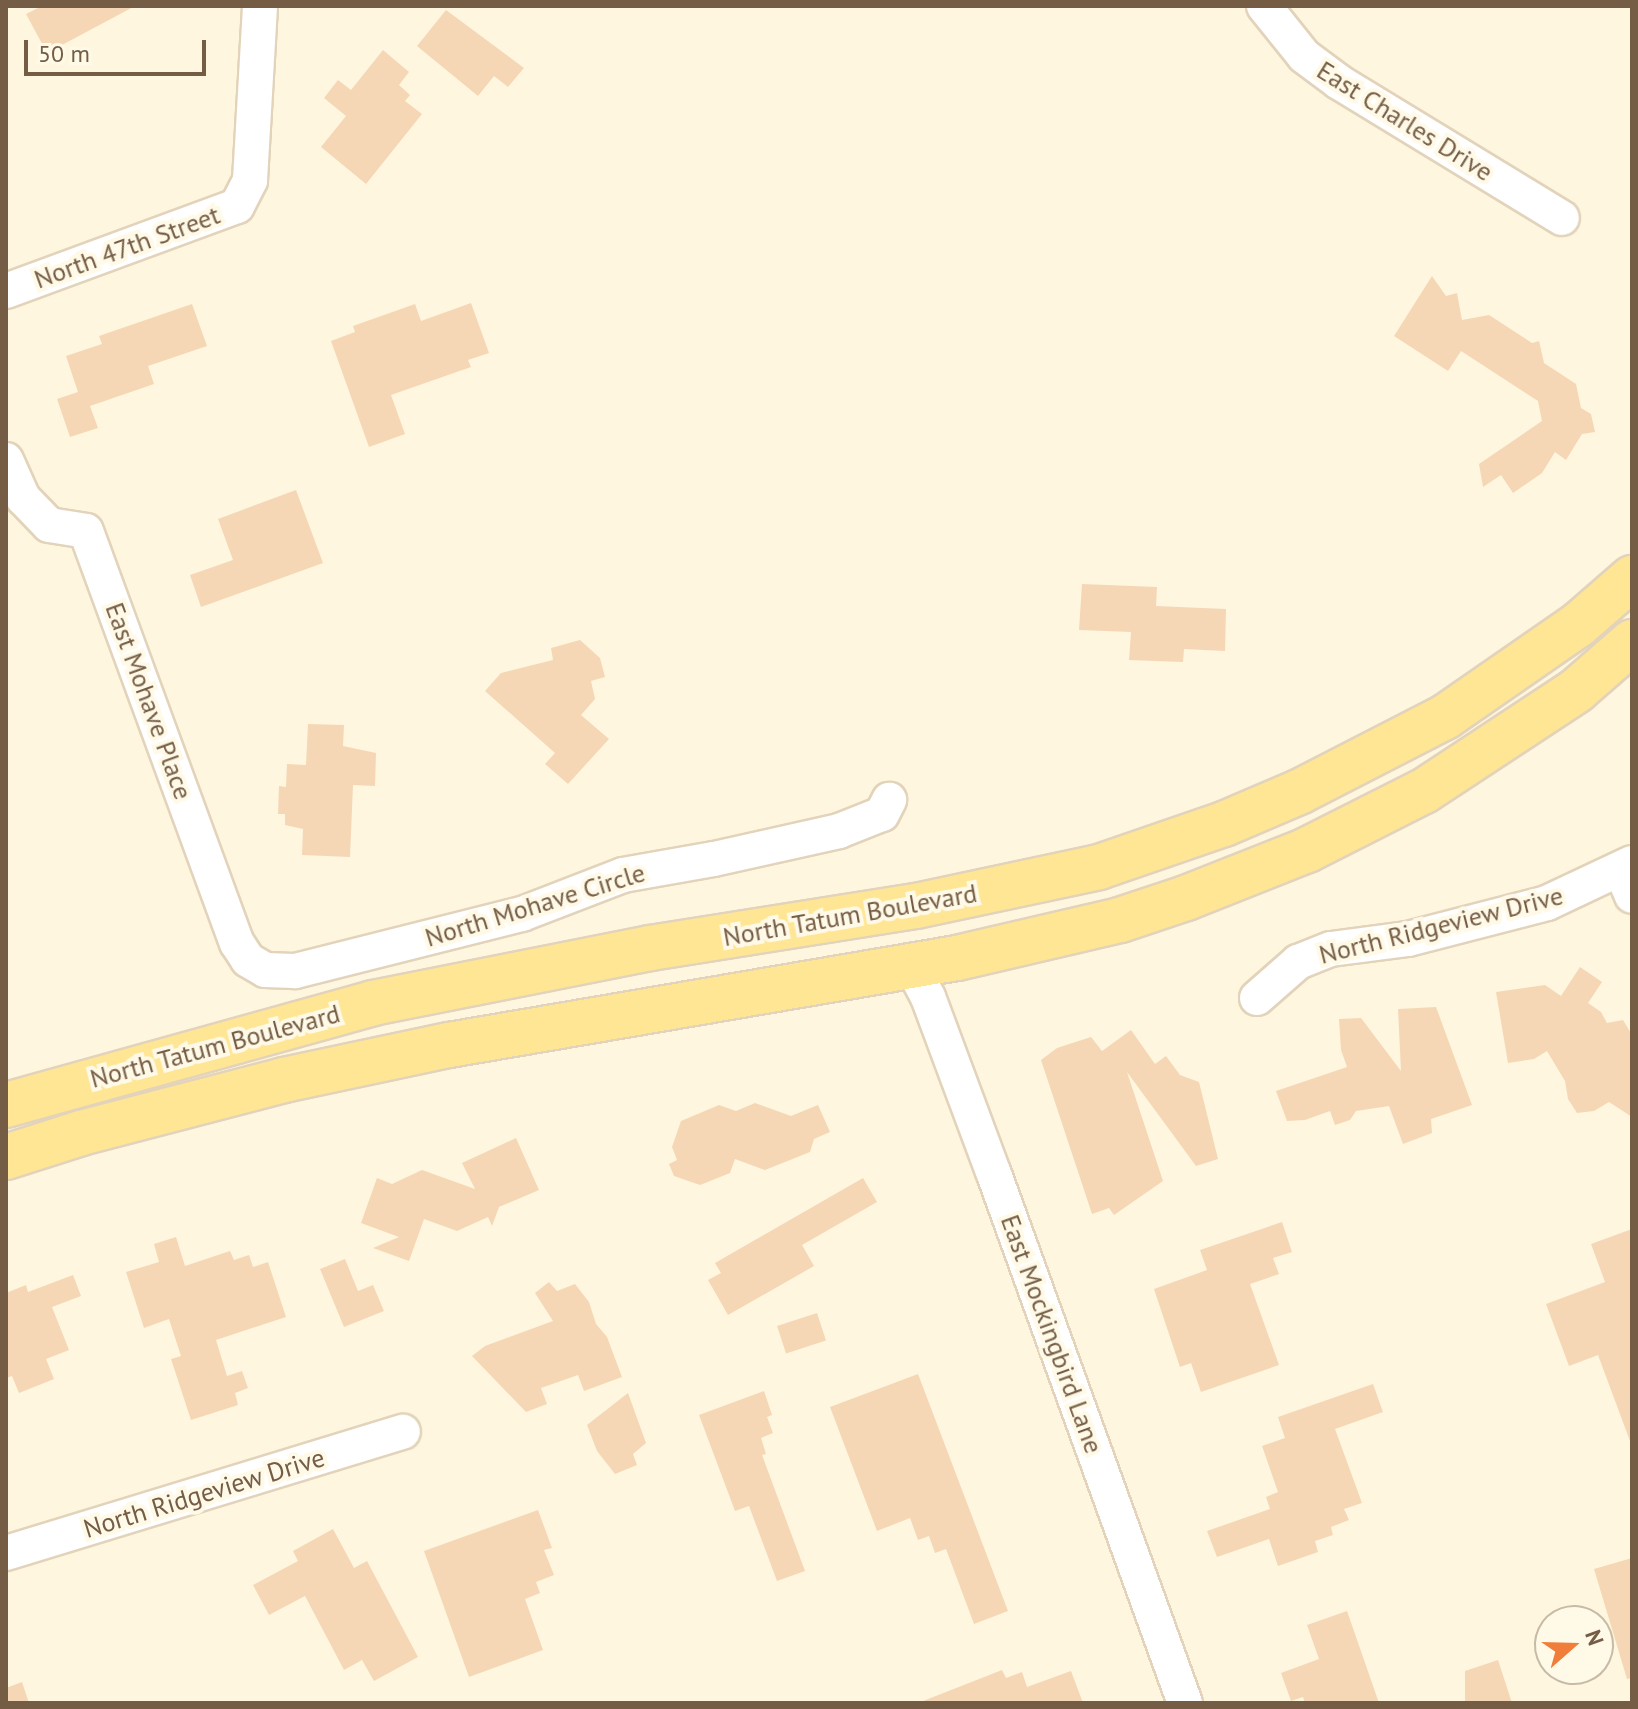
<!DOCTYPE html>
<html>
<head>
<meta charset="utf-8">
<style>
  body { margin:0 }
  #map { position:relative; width:1638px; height:1709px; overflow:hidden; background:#fef6df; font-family:"PT Sans",sans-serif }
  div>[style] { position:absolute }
  .building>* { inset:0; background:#f5d7b5; transform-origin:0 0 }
  .roads { filter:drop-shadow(2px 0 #e2d3ba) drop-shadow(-2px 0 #e2d3ba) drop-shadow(0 2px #e2d3ba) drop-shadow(0 -2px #e2d3ba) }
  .minor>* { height:34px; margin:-17px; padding:0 17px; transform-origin:17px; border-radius:17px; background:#fff }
  .major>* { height:44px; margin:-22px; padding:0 22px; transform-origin:22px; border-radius:22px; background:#ffe695 }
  span { translate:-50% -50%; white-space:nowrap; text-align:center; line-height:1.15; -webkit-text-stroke:8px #fff9e7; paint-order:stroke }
  .street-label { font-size:26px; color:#755d45 }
  .frame { position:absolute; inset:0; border:8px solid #755d45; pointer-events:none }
  .north { position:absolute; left:1534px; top:1605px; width:80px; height:80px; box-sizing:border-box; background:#fff9e7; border:2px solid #c8bba6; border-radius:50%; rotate:70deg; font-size:22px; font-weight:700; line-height:32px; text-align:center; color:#755d45 }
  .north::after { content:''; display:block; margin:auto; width:28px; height:36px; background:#f17d3b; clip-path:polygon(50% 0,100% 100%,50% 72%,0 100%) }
  .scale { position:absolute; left:24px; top:40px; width:182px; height:36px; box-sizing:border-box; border:4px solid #755d45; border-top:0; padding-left:10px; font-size:24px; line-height:28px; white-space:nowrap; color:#755d45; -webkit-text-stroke:6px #fff9e7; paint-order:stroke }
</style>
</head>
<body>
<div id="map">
  <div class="building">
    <div style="clip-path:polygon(42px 6px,135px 6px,47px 53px,26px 14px)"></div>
    <div style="clip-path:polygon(446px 10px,524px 68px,508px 87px,494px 76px,478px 96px,417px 46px)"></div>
    <div style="clip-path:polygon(383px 50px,409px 72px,399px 85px,410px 95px,405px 101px,422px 114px,366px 184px,321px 147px,346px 116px,324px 98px,338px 80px,351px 90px)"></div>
    <div style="clip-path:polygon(1432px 276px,1446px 296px,1457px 293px,1462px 320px,1489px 315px,1532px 343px,1539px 341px,1544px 363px,1576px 384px,1581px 408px,1591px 414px,1595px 432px,1582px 434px,1566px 460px,1555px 452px,1542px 473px,1513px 493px,1501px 475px,1483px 487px,1479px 464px,1542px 421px,1538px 401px,1461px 351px,1448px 371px,1394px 336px)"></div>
    <div style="clip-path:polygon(471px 303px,489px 353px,468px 360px,471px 367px,391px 395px,405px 434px,369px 447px,331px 341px,355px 332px,353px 326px,415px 304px,421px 321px)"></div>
    <div style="clip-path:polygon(192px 304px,207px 346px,148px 366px,154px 384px,90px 406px,98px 428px,70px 437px,57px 399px,78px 392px,66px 356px,102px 344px,99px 336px)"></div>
    <div style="clip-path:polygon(296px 490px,323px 563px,201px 607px,190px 575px,233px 560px,218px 519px)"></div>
    <div style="clip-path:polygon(1082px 584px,1157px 587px,1156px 606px,1226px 609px,1225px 651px,1184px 649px,1183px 662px,1129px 660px,1131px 632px,1079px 630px)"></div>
    <div style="clip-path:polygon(580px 640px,600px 658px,605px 677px,591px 681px,595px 699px,581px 715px,609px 739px,568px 784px,545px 764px,555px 753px,485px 691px,501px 673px,553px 660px,551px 648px)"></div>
    <div style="clip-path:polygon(308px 724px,344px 725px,343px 746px,376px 753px,375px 786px,353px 785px,350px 857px,302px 855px,303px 829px,285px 825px,285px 814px,278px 814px,279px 786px,286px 787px,287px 764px,306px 765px)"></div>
    <div style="clip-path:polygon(1580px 967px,1602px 982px,1588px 1003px,1601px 1012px,1607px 1023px,1623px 1020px,1632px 1035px,1632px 1117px,1609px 1102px,1594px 1111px,1577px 1113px,1568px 1099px,1565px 1081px,1547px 1051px,1534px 1059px,1508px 1063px,1496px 992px,1545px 985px,1561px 996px)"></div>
    <div style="clip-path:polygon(1436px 1007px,1472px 1105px,1431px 1119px,1432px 1133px,1403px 1144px,1389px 1106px,1356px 1111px,1350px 1120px,1335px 1125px,1330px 1111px,1305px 1120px,1287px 1121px,1276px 1091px,1347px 1067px,1341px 1050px,1339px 1019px,1361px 1018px,1401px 1071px,1398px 1009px)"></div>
    <div style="clip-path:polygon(1131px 1030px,1155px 1064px,1166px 1056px,1180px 1075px,1199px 1082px,1218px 1159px,1196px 1166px,1127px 1072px,1163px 1181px,1114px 1215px,1109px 1208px,1092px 1214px,1041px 1060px,1057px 1048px,1091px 1037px,1102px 1051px)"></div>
    <div style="clip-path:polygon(755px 1103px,791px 1116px,818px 1105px,830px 1132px,814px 1139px,810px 1152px,765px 1170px,735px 1159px,730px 1173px,700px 1185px,674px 1176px,669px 1164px,677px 1160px,672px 1147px,681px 1121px,719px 1105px,736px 1111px)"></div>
    <div style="clip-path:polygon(516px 1138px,539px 1190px,499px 1207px,492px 1226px,488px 1217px,457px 1231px,424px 1219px,409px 1261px,373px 1248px,399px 1237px,361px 1223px,377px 1178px,392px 1184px,422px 1170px,475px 1189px,462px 1163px)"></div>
    <div style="clip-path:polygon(863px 1178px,877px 1202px,802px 1245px,814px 1266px,728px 1315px,708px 1280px,721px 1273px,715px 1263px)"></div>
    <div style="clip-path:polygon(1282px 1222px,1292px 1252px,1273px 1258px,1279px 1274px,1250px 1284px,1279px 1365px,1201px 1392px,1191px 1363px,1180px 1367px,1154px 1289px,1207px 1270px,1200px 1250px)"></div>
    <div style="clip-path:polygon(1632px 1229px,1632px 1441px,1630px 1441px,1598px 1355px,1569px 1366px,1546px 1304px,1605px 1282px,1591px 1244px)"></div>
    <div style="clip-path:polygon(176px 1237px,185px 1266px,230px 1251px,234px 1260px,249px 1255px,253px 1267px,268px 1262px,286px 1317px,216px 1340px,227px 1376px,242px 1371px,248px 1388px,235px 1393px,238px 1405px,191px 1420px,171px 1359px,181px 1356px,169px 1319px,144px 1328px,126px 1272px,159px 1262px,154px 1244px)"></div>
    <div style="clip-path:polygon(345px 1259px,358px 1291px,373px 1285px,384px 1311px,344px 1327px,320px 1269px)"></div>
    <div style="clip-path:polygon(73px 1275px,81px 1296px,52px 1307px,69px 1350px,46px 1359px,54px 1379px,19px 1393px,12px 1376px,6px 1378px,6px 1293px,26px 1285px,28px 1292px)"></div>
    <div style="clip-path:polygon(549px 1282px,557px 1291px,575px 1284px,589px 1302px,596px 1324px,607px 1337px,622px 1377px,584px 1391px,578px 1375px,541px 1388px,547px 1404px,526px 1412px,472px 1356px,485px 1346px,553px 1321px,535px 1293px)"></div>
    <div style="left:817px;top:1313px;width:29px;height:42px;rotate:72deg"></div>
    <div style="clip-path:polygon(918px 1374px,1008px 1611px,974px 1624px,946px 1549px,935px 1553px,929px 1536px,918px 1540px,910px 1518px,877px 1531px,830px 1407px)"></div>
    <div style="clip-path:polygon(1373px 1384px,1383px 1412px,1335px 1429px,1362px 1503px,1344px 1509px,1349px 1520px,1331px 1527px,1333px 1535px,1315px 1541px,1318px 1552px,1278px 1566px,1269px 1539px,1217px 1557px,1207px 1531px,1270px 1509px,1266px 1497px,1278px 1492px,1262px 1446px,1285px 1438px,1278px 1417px)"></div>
    <div style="clip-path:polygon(764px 1391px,772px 1415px,767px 1417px,773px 1433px,761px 1438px,766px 1454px,762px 1455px,805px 1571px,777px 1581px,749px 1506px,735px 1511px,699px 1415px)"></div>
    <div style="clip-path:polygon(628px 1393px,646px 1443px,633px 1454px,637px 1465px,615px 1474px,597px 1451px,587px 1425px)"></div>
    <div style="clip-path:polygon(538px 1510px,552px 1548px,544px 1550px,554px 1575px,536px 1582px,540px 1593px,525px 1599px,543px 1650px,469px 1677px,424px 1551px)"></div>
    <div style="clip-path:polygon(333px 1529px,354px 1568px,367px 1561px,418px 1657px,374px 1681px,362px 1660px,344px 1670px,305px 1596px,269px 1615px,253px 1585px,298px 1561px,293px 1551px)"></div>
    <div style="clip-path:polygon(1632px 1558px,1632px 1678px,1627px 1679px,1594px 1569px)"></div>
    <div style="clip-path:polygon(1347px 1611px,1379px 1703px,1305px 1703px,1303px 1697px,1291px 1701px,1281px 1673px,1319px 1659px,1307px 1625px)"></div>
    <div style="clip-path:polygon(1498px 1660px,1512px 1703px,1465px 1703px,1465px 1671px)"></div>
    <div style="clip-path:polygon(1002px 1670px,1006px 1678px,1022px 1672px,1027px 1687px,1071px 1671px,1083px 1703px,918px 1703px)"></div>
    <div style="clip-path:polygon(22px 1682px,29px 1703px,6px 1703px,6px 1688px)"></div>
  </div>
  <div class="roads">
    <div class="minor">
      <div style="left:1264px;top:6px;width:64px;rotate:51.3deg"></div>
      <div style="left:1304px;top:56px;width:44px;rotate:36.6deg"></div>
      <div style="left:1339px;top:82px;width:261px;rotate:31.4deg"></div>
      <div style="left:6px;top:291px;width:246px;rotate:-20.2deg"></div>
      <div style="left:237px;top:206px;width:29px;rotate:-63deg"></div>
      <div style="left:250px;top:180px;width:174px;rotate:-86.7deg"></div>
      <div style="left:6px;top:460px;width:42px;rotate:65.9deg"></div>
      <div style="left:23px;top:498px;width:37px;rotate:46deg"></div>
      <div style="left:49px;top:525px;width:37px;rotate:9deg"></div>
      <div style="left:86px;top:531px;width:439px;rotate:69.9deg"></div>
      <div style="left:237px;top:943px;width:20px;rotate:57deg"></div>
      <div style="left:248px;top:960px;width:20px;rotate:30deg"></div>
      <div style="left:265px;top:970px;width:30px;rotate:2deg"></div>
      <div style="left:295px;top:971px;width:234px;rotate:-14.1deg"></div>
      <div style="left:522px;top:914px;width:108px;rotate:-21.1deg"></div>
      <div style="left:623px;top:875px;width:92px;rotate:-10deg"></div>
      <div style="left:714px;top:859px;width:128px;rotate:-12.6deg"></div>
      <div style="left:839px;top:831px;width:46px;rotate:-21.6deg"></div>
      <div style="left:882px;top:814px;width:16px;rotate:-63deg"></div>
      <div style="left:1621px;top:870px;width:28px;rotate:67deg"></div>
      <div style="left:912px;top:967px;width:34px;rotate:62deg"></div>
      <div style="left:928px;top:997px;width:189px;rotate:69.6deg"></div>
      <div style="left:994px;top:1174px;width:562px;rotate:70.15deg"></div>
      <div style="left:1257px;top:998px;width:55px;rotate:-41.3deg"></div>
      <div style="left:1298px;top:962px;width:35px;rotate:-22deg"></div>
      <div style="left:1331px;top:949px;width:78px;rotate:-7.4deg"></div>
      <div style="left:1408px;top:939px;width:144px;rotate:-14.5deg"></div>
      <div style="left:1547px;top:903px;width:94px;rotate:-25.2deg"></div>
      <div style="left:6px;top:1553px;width:415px;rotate:-17deg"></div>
    </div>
    <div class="major">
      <div style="left:6px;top:1105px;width:381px;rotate:-15.5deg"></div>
      <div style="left:373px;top:1003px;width:282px;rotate:-11.2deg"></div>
      <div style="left:650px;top:948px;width:269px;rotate:-9deg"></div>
      <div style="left:916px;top:906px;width:187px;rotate:-12deg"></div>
      <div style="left:1099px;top:867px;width:132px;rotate:-19deg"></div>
      <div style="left:1224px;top:824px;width:82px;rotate:-23.1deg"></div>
      <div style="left:1299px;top:792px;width:164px;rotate:-27.2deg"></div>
      <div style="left:1445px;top:717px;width:162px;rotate:-34.7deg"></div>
      <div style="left:1578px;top:625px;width:72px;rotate:-41deg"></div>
      <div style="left:6px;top:1157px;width:79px;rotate:-17.7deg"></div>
      <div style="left:81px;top:1133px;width:210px;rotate:-14.6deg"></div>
      <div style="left:284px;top:1080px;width:169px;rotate:-12deg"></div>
      <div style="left:449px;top:1045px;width:515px;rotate:-9.72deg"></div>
      <div style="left:957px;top:958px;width:167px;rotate:-13.1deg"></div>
      <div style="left:1120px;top:920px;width:70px;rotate:-18.4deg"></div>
      <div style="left:1186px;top:898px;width:130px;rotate:-21.6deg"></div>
      <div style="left:1307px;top:850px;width:131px;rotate:-26.8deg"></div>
      <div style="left:1424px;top:791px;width:183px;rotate:-33.4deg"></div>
      <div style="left:1577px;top:690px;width:73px;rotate:-41.1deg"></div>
    </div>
  </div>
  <div class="street-label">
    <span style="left:1405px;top:121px;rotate:32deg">East Charles Drive</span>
    <span style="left:127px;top:247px;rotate:-20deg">North 47th Street</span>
    <span style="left:149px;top:701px;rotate:70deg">East Mohave Place</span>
    <span style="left:535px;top:905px;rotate:-17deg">North Mohave Circle</span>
    <span style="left:850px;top:915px;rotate:-10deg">North Tatum Boulevard</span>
    <span style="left:1441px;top:925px;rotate:-14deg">North Ridgeview Drive</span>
    <span style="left:215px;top:1046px;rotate:-15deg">North Tatum Boulevard</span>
    <span style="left:1052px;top:1334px;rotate:70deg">East Mockingbird Lane</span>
    <span style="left:204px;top:1493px;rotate:-17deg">North Ridgeview Drive</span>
  </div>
  <div class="frame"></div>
  <div class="north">N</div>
  <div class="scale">50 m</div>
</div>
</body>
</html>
